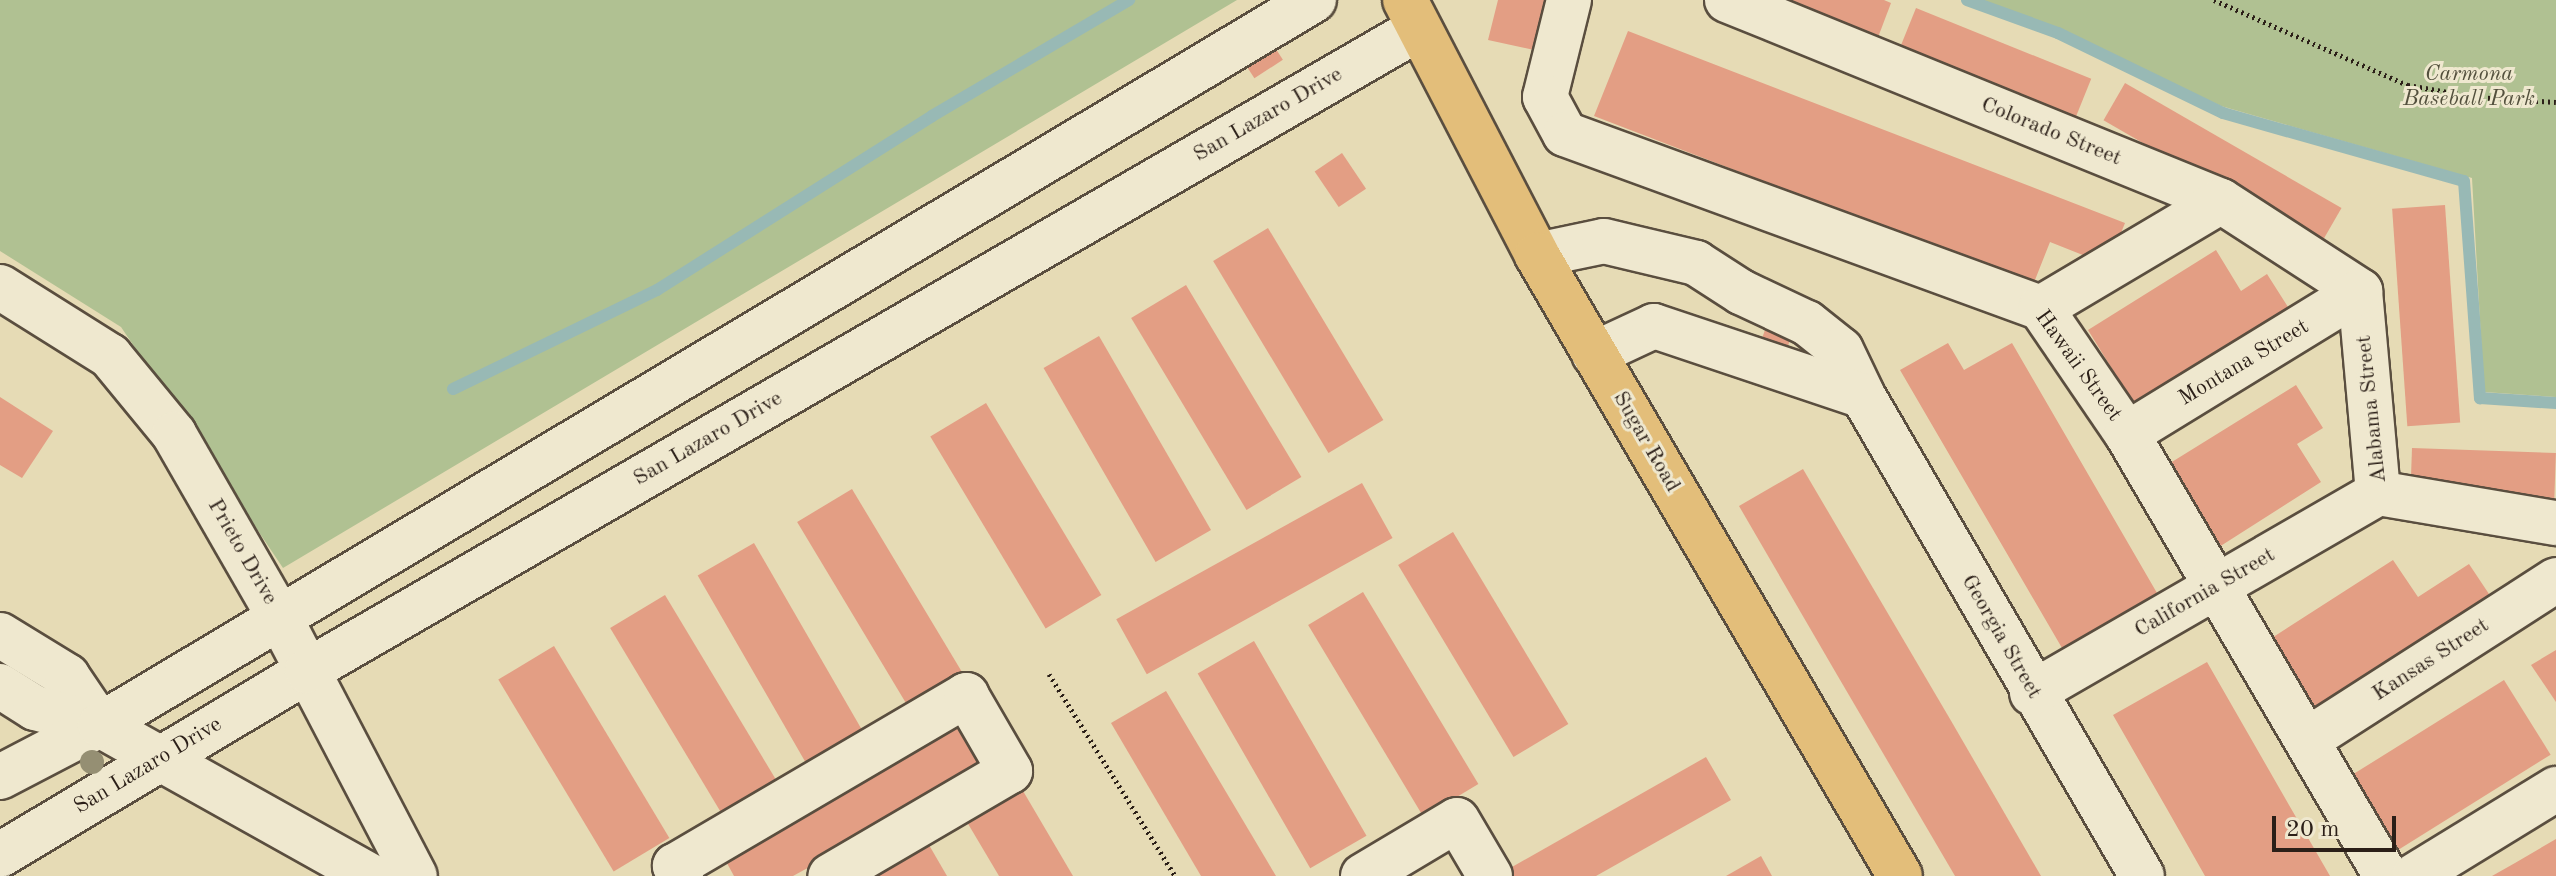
<!DOCTYPE html>
<html>
<head>
<meta charset="utf-8">
<style>
  body { margin:0 }
  #map { position:relative; width:2556px; height:876px; overflow:hidden; background:#e6dbb5; font-family:"Old Standard TT",serif }
  div>[style] { position:absolute }
  .green>* { inset:0; background:#b0c192 }
  .stream>* { height:12px; margin:-6px; padding:0 6px; transform-origin:6px; border-radius:6px; background:#98b9b5 }
  .building>* { inset:0; background:#e39e84; transform-origin:0 0 }
  .path>* { height:5px; margin-top:-2.5px; transform-origin:0; background:repeating-linear-gradient(90deg,#2b1f18 0 2px,transparent 0 6px) }
  .roads { filter:drop-shadow(2px 0 #5a4e3f) drop-shadow(-2px 0 #5a4e3f) drop-shadow(0 2px #5a4e3f) drop-shadow(0 -2px #5a4e3f) }
  .minor>* { height:44px; margin:-22px; padding:0 22px; transform-origin:22px; border-radius:22px; background:#efe8cf }
  .major>* { height:44px; margin:-22px; padding:0 22px; transform-origin:22px; border-radius:22px; background:#e3be7a }
  .trees>* { width:24px; height:24px; margin:-12px; border-radius:50%; background:#958f73 }
  span { translate:-50% -50%; white-space:nowrap; text-align:center; line-height:1.15; -webkit-text-stroke:6px #efe8cf; paint-order:stroke }
  .park-label { font-size:22px; color:#53503d; font-style:italic }
  .street-label { font-size:22px; color:#2b1f18 }
  .scale { position:absolute; left:2272px; top:816px; width:124px; height:36px; box-sizing:border-box; border:4px solid #2b1f18; border-top:0; padding-left:10px; font-size:24px; line-height:28px; white-space:nowrap; color:#2b1f18; -webkit-text-stroke:6px #efe8cf; paint-order:stroke }
</style>
</head>
<body>
<div id="map">
  <div class="green">
    <div style="clip-path:polygon(0 0,1237px 0,283px 568px,121px 327px,0 251px)"></div>
    <div style="clip-path:polygon(1978px 0,2556px 0,2556px 397px,2484px 392px,2472px 178px,2221px 106px,2064px 33px)"></div>
  </div>
  <div class="stream">
    <div style="left:1967px;top:0;width:97px;rotate:19.9deg"></div>
    <div style="left:2058px;top:33px;width:183px;rotate:25.9deg"></div>
    <div style="left:2223px;top:113px;width:250px;rotate:15.8deg"></div>
    <div style="left:2464px;top:181px;width:218px;rotate:85.8deg"></div>
    <div style="left:2480px;top:398px;width:76px;rotate:3.8deg"></div>
    <div style="left:453px;top:389px;width:227px;rotate:-25.9deg"></div>
    <div style="left:657px;top:290px;width:325px;rotate:-32.3deg"></div>
    <div style="left:932px;top:116px;width:229px;rotate:-30.5deg"></div>
  </div>
  <div class="building">
    <div style="clip-path:polygon(1498px 0,1547px 0,1534px 50px,1488px 40px)"></div>
    <div style="clip-path:polygon(1776px 0,1884px 0,1891px 3px,1877px 40px)"></div>
    <div style="left:1916px;top:8px;width:189px;height:42px;rotate:22deg"></div>
    <div style="clip-path:polygon(1628px 31px,2125px 223px,2108px 265px,2050px 242px,2033px 285px,1594px 116px)"></div>
    <div style="left:1272px;top:43px;width:20px;height:34px;rotate:57deg"></div>
    <div style="left:2125px;top:83px;width:250px;height:43px;rotate:30deg"></div>
    <div style="left:1342px;top:153px;width:43px;height:33px;rotate:56deg"></div>
    <div style="left:2445px;top:205px;width:218px;height:53px;rotate:86deg"></div>
    <div style="left:1268px;top:228px;width:224px;height:64px;rotate:59deg"></div>
    <div style="clip-path:polygon(2216px 250px,2241px 291px,2267px 274px,2293px 315px,2138px 411px,2088px 330px)"></div>
    <div style="left:1186px;top:285px;width:224px;height:64px;rotate:59deg"></div>
    <div style="left:1765px;top:330px;width:27px;height:18px;rotate:20deg"></div>
    <div style="left:1099px;top:336px;width:224px;height:64px;rotate:60deg"></div>
    <div style="clip-path:polygon(1948px 343px,1964px 370px,2012px 343px,2157px 593px,2062px 648px,1900px 370px)"></div>
    <div style="clip-path:polygon(2296px 385px,2323px 428px,2297px 444px,2321px 482px,2219px 547px,2167px 465px)"></div>
    <div style="clip-path:polygon(0 397px,53px 431px,22px 478px,0 465px)"></div>
    <div style="left:986px;top:403px;width:224px;height:65px;rotate:59deg"></div>
    <div style="left:2412px;top:448px;width:144px;height:45px;rotate:2deg"></div>
    <div style="clip-path:polygon(1803px 469px,1950px 719px,2041px 876px,1955px 876px,1836px 673px,1739px 506px)"></div>
    <div style="left:1362px;top:483px;width:63px;height:281px;rotate:61deg"></div>
    <div style="left:852px;top:489px;width:224px;height:64px;rotate:59deg"></div>
    <div style="left:1453px;top:532px;width:224px;height:64px;rotate:59deg"></div>
    <div style="left:754px;top:543px;width:225px;height:65px;rotate:60deg"></div>
    <div style="clip-path:polygon(2393px 560px,2418px 597px,2469px 564px,2495px 603px,2314px 719px,2264px 643px)"></div>
    <div style="left:1363px;top:592px;width:224px;height:64px;rotate:59deg"></div>
    <div style="left:665px;top:595px;width:224px;height:64px;rotate:59deg"></div>
    <div style="left:1254px;top:641px;width:225px;height:65px;rotate:60deg"></div>
    <div style="left:554px;top:646px;width:224px;height:65px;rotate:59deg"></div>
    <div style="clip-path:polygon(2556px 650px,2556px 702px,2531px 665px)"></div>
    <div style="clip-path:polygon(2207px 662px,2289px 805px,2330px 876px,2205px 876px,2167px 809px,2113px 715px)"></div>
    <div style="left:2504px;top:680px;width:88px;height:179px;rotate:58deg"></div>
    <div style="clip-path:polygon(1166px 691px,1276px 876px,1201px 876px,1111px 723px)"></div>
    <div style="clip-path:polygon(964px 712px,994px 766px,793px 876px,734px 876px,717px 845px)"></div>
    <div style="clip-path:polygon(1706px 757px,1731px 800px,1596px 876px,1508px 876px,1505px 871px)"></div>
    <div style="clip-path:polygon(1016px 779px,1073px 876px,999px 876px,961px 812px)"></div>
    <div style="clip-path:polygon(2556px 839px,2556px 876px,2492px 876px,2515px 863px)"></div>
    <div style="clip-path:polygon(929px 845px,947px 876px,876px 876px)"></div>
    <div style="clip-path:polygon(1761px 856px,1772px 876px,1726px 876px)"></div>
  </div>
  <div class="path">
    <div style="left:2214px;top:0;width:212px;rotate:23.7deg"></div>
    <div style="left:2408px;top:85px;width:69px;rotate:10deg"></div>
    <div style="left:2476px;top:97px;width:80px;rotate:3.6deg"></div>
    <div style="left:1049px;top:674px;width:238px;rotate:58deg"></div>
  </div>
  <div class="roads">
    <div class="minor">
      <div style="left:1569px;top:0;width:100px;rotate:103.9deg"></div>
      <div style="left:1545px;top:97px;width:42px;rotate:61.6deg"></div>
      <div style="left:1565px;top:134px;width:507px;rotate:20.08deg"></div>
      <div style="left:2041px;top:308px;width:153px;rotate:55.7deg"></div>
      <div style="left:2127px;top:434px;width:512px;rotate:59.63deg"></div>
      <div style="left:1727px;top:0;width:533px;rotate:22.14deg"></div>
      <div style="left:2221px;top:201px;width:166px;rotate:32.9deg"></div>
      <div style="left:1537px;top:255px;width:68px;rotate:-11.8deg"></div>
      <div style="left:1604px;top:241px;width:95px;rotate:13.4deg"></div>
      <div style="left:1696px;top:263px;width:54px;rotate:32.8deg"></div>
      <div style="left:1741px;top:292px;width:73px;rotate:25.2deg"></div>
      <div style="left:1807px;top:323px;width:43px;rotate:38.5deg"></div>
      <div style="left:1841px;top:350px;width:51px;rotate:64.4deg"></div>
      <div style="left:1863px;top:396px;width:555px;rotate:59.83deg"></div>
      <div style="left:0;top:287px;width:130px;rotate:32.1deg"></div>
      <div style="left:110px;top:356px;width:101px;rotate:50.6deg"></div>
      <div style="left:174px;top:434px;width:212px;rotate:60.1deg"></div>
      <div style="left:280px;top:618px;width:291px;rotate:62.4deg"></div>
      <div style="left:2360px;top:291px;width:203px;rotate:84.9deg"></div>
      <div style="left:2378px;top:493px;width:181px;rotate:9.6deg"></div>
      <div style="left:2041px;top:308px;width:209px;rotate:-30.7deg"></div>
      <div style="left:1594px;top:354px;width:66px;rotate:-25deg"></div>
      <div style="left:1654px;top:326px;width:220px;rotate:18.5deg"></div>
      <div style="left:2127px;top:434px;width:273px;rotate:-31.5deg"></div>
      <div style="left:0;top:635px;width:79px;rotate:31.5deg"></div>
      <div style="left:67px;top:676px;width:59px;rotate:56deg"></div>
      <div style="left:0;top:686px;width:41px;rotate:32.2deg"></div>
      <div style="left:35px;top:708px;width:67px;rotate:14.7deg"></div>
      <div style="left:100px;top:725px;width:309px;rotate:29.2deg"></div>
      <div style="left:2032px;top:693px;width:400px;rotate:-30deg"></div>
      <div style="left:2307px;top:740px;width:296px;rotate:-32.7deg"></div>
      <div style="left:0;top:777px;width:113px;rotate:-27.5deg"></div>
      <div style="left:100px;top:725px;width:1414px;rotate:-30.85deg"></div>
      <div style="left:0;top:855px;width:358px;rotate:-30.9deg"></div>
      <div style="left:307px;top:671px;width:1283px;rotate:-30.02deg"></div>
      <div style="left:681px;top:876px;width:12px;rotate:-121deg"></div>
      <div style="left:675px;top:866px;width:338px;rotate:-30.4deg"></div>
      <div style="left:966px;top:695px;width:88px;rotate:59.9deg"></div>
      <div style="left:1010px;top:771px;width:208px;rotate:149.7deg"></div>
      <div style="left:1363px;top:876px;width:109px;rotate:-30.8deg"></div>
      <div style="left:1457px;top:820px;width:65px;rotate:59.5deg"></div>
      <div style="left:2414px;top:876px;width:167px;rotate:-31.5deg"></div>
    </div>
    <div class="major">
      <div style="left:1405px;top:0;width:287px;rotate:62.6deg"></div>
      <div style="left:1537px;top:255px;width:719px;rotate:59.69deg"></div>
    </div>
  </div>
  <div class="trees">
    <div style="left:92px;top:762px"></div>
  </div>
  <div class="park-label">
    <span style="left:2469px;top:87px">Carmona<br>Baseball Park</span>
  </div>
  <div class="street-label">
    <span style="left:1268px;top:115px;rotate:-30deg">San Lazaro Drive</span>
    <span style="left:2051px;top:132px;rotate:22deg">Colorado Street</span>
    <span style="left:2244px;top:363px;rotate:-31deg">Montana Street</span>
    <span style="left:2078px;top:366px;rotate:54deg">Hawaii Street</span>
    <span style="left:2372px;top:409px;rotate:-96deg">Alabama Street</span>
    <span style="left:708px;top:439px;rotate:-30deg">San Lazaro Drive</span>
    <span style="left:1646px;top:442px;rotate:60deg">Sugar Road</span>
    <span style="left:242px;top:552px;rotate:60deg">Prieto Drive</span>
    <span style="left:2205px;top:593px;rotate:-30deg">California Street</span>
    <span style="left:2001px;top:637px;rotate:60deg">Georgia Street</span>
    <span style="left:2431px;top:660px;rotate:-33deg">Kansas Street</span>
    <span style="left:148px;top:766px;rotate:-31deg">San Lazaro Drive</span>
  </div>
  <div class="scale">20 m</div>
</div>
</body>
</html>
